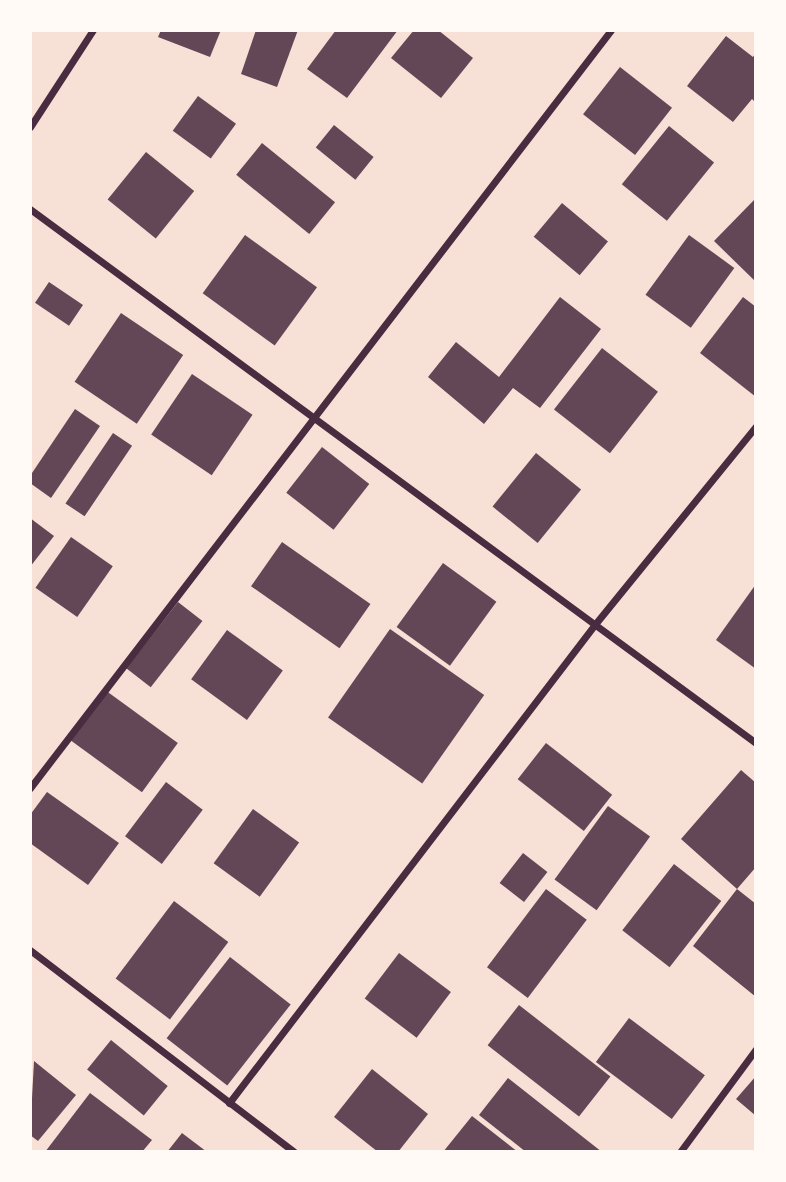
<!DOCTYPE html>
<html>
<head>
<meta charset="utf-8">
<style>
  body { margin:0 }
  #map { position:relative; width:786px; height:1182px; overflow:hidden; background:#f7e1d7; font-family:Signika,sans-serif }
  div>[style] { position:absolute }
  .building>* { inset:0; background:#644757; transform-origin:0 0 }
  .minor>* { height:7px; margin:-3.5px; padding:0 3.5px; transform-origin:3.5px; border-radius:3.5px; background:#4a2c40 }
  span { translate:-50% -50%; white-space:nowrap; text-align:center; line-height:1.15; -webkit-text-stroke:7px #fffaf5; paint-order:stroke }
  .frame { position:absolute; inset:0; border:32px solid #fffaf5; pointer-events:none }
</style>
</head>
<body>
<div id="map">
  <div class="building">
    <div style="clip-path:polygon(161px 30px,221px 30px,210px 57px,158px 37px)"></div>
    <div style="clip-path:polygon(256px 30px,298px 30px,277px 87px,241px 74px)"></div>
    <div style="clip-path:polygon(336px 30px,398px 30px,347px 98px,307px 69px)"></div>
    <div style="clip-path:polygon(414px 30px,438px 30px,473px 58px,441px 98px,391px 58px)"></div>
    <div style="clip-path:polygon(726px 36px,753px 57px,756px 52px,756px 103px,752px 99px,733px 122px,687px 86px)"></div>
    <div style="left:620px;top:67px;width:66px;height:60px;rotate:38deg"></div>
    <div style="left:198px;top:96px;width:47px;height:43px;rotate:36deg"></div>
    <div style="left:334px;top:125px;width:51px;height:29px;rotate:39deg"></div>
    <div style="left:669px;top:126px;width:58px;height:75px;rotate:39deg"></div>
    <div style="left:262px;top:143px;width:94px;height:41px;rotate:39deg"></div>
    <div style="left:146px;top:152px;width:62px;height:61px;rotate:39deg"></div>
    <div style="clip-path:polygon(755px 199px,756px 200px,756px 282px,714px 241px)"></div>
    <div style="left:562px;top:203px;width:60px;height:44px;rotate:40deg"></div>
    <div style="left:245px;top:235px;width:89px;height:72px;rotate:36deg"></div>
    <div style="left:689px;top:235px;width:56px;height:74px;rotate:36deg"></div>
    <div style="left:49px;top:282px;width:41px;height:25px;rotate:34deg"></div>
    <div style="clip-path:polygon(560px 297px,601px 329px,540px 408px,513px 388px,484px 424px,428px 377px,456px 342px,499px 377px)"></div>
    <div style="clip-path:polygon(743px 297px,756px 307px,756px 397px,700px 353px)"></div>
    <div style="left:121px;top:313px;width:75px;height:83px;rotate:34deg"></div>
    <div style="left:602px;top:348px;width:71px;height:78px;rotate:38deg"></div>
    <div style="left:192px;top:374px;width:73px;height:73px;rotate:34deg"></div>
    <div style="clip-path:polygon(75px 409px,100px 426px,51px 498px,30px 483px,30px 476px)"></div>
    <div style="left:113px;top:433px;width:23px;height:85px;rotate:34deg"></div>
    <div style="left:322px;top:447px;width:60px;height:58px;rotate:38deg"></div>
    <div style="left:536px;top:453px;width:58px;height:69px;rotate:39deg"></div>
    <div style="clip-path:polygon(30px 518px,54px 536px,30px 567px)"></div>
    <div style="left:71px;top:537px;width:51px;height:62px;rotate:35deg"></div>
    <div style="left:282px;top:542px;width:108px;height:54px;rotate:35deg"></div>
    <div style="left:443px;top:563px;width:66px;height:79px;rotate:36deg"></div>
    <div style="clip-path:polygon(756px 584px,756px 669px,716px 640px)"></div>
    <div style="left:178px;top:602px;width:31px;height:84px;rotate:38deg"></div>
    <div style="left:390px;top:629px;width:115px;height:108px;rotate:35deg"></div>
    <div style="left:227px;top:630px;width:69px;height:61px;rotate:36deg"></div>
    <div style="left:105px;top:690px;width:90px;height:61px;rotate:36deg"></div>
    <div style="left:546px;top:743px;width:84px;height:46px;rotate:38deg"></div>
    <div style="clip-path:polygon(741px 770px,756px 783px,756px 867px,737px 889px,756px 904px,756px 997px,693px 946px,737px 889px,681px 839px)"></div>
    <div style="left:166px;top:782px;width:46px;height:68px;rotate:37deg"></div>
    <div style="clip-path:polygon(47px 792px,119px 843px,88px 885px,30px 843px,30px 815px)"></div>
    <div style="left:608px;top:806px;width:52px;height:91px;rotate:36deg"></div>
    <div style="left:253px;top:809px;width:57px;height:67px;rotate:36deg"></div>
    <div style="left:523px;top:853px;width:31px;height:38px;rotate:38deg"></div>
    <div style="left:674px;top:864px;width:60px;height:84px;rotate:38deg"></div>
    <div style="left:546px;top:889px;width:51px;height:98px;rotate:37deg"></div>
    <div style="left:174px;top:901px;width:68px;height:97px;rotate:37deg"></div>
    <div style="left:399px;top:953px;width:65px;height:57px;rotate:37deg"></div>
    <div style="left:230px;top:957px;width:77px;height:103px;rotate:38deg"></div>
    <div style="left:519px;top:1005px;width:116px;height:51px;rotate:38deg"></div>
    <div style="left:629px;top:1018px;width:95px;height:55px;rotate:37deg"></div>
    <div style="left:111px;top:1040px;width:73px;height:38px;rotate:39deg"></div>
    <div style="clip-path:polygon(34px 1061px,76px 1095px,38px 1141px,30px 1135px)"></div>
    <div style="clip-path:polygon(372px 1069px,428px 1114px,398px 1152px,378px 1152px,334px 1117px)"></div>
    <div style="clip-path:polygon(756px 1076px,756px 1116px,736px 1099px)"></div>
    <div style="clip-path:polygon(508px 1078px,602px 1152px,526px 1152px,479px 1115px)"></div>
    <div style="clip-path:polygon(90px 1093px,152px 1140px,142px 1152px,45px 1152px)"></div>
    <div style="clip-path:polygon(472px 1116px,518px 1152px,443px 1152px)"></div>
    <div style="clip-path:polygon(182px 1133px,207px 1152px,167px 1152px)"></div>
  </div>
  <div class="minor">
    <div style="left:30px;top:127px;width:116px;rotate:-57deg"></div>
    <div style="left:30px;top:209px;width:901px;rotate:36.34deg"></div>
    <div style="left:30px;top:788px;width:955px;rotate:-52.53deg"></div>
    <div style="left:30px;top:950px;width:332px;rotate:37.4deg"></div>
    <div style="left:229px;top:1103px;width:604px;rotate:-52.6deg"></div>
    <div style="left:596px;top:623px;width:254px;rotate:-50.9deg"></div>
    <div style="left:680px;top:1152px;width:128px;rotate:-53.6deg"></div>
  </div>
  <div class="frame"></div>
</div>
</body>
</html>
